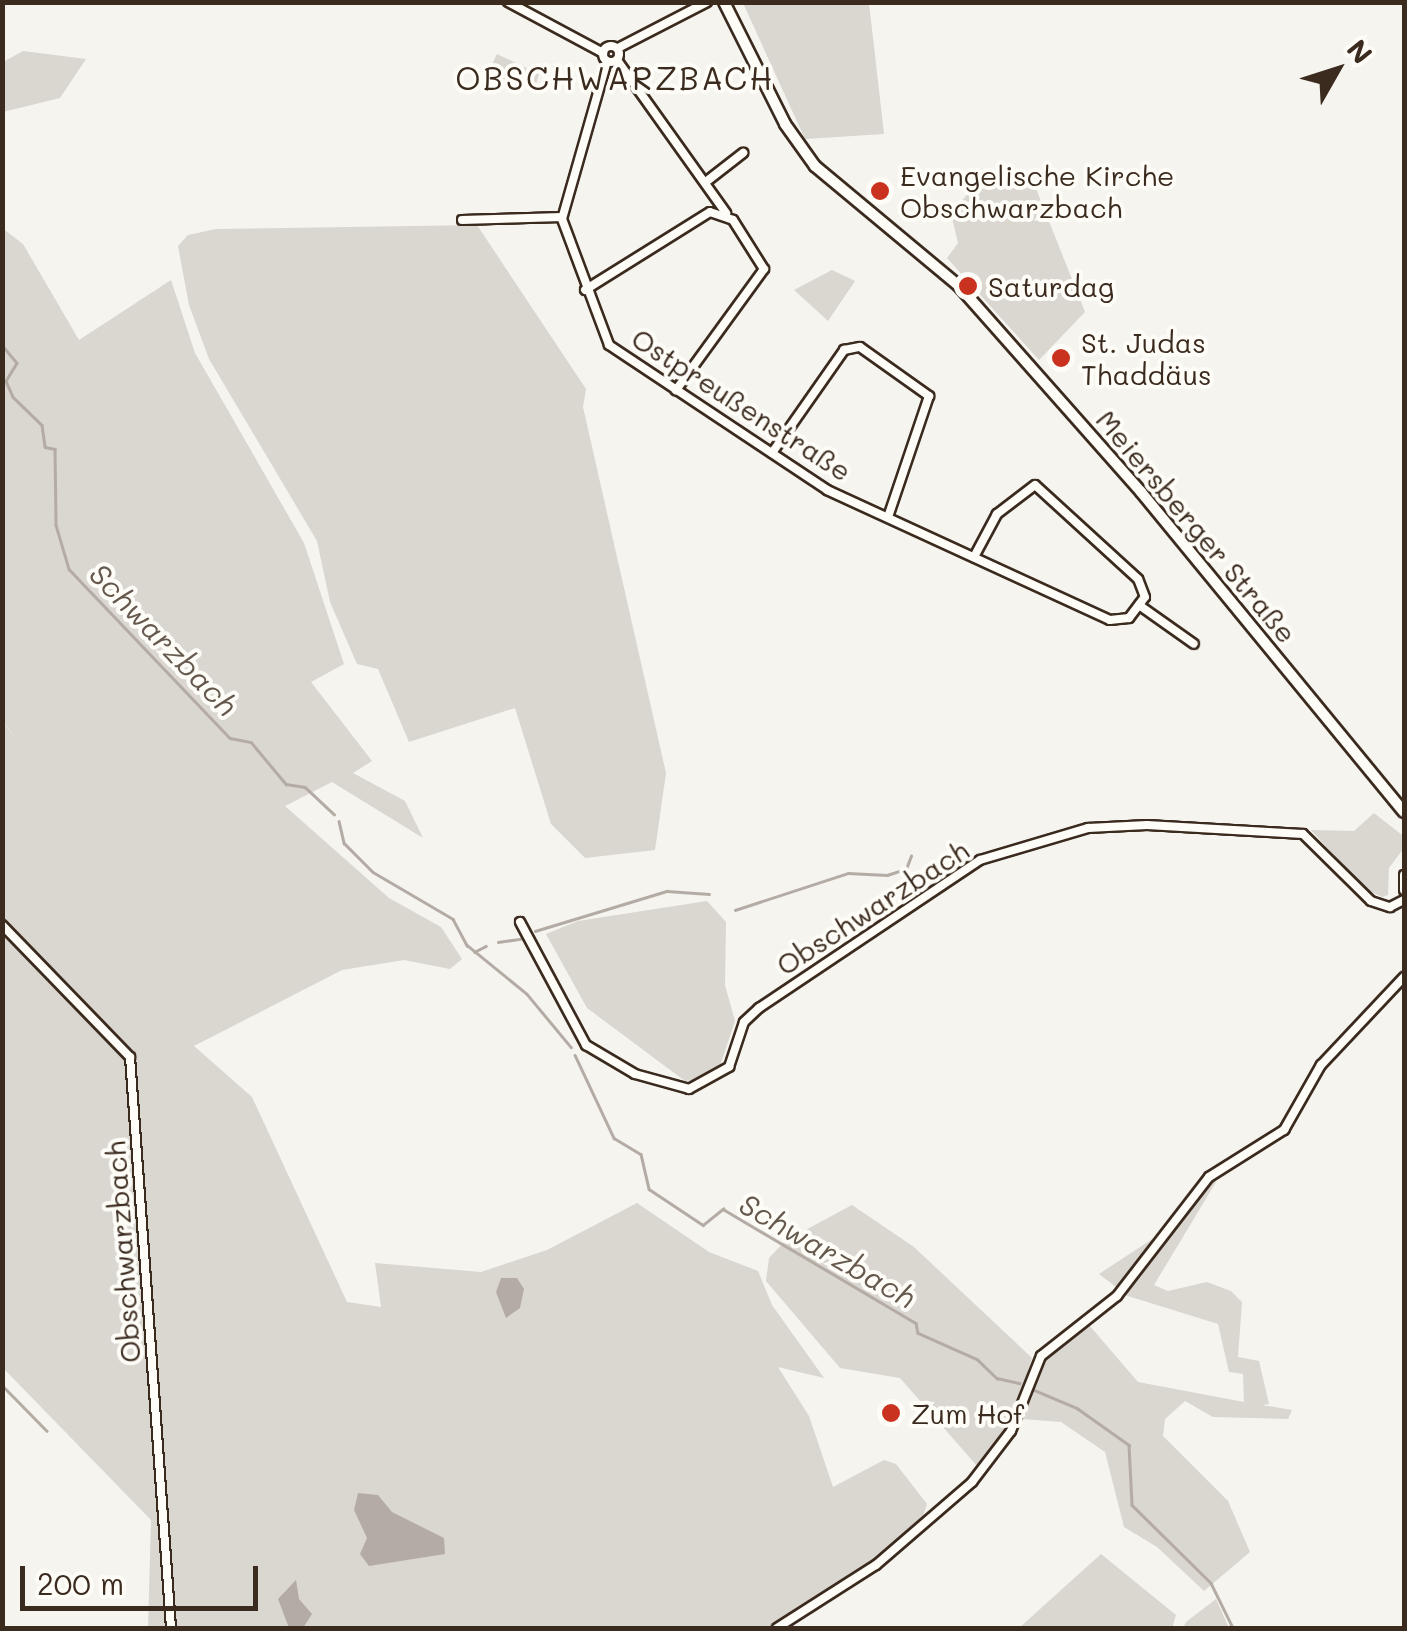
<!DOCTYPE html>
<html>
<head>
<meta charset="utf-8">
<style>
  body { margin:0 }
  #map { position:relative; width:1407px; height:1631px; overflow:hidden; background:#f5f4ee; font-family:Mali,sans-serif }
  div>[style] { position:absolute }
  .green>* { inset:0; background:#dad6d0 }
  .water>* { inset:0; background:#b4aca4 }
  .stream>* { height:2.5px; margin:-1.25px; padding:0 1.25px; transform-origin:1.25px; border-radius:1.25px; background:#b4aca4 }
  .roads { filter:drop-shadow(2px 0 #3b2a1e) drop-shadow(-2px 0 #3b2a1e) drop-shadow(0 2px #3b2a1e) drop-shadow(0 -2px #3b2a1e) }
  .minor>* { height:8px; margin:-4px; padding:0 4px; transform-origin:4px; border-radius:4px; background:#fdfcf7 }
  .minor>.ring { margin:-4px; padding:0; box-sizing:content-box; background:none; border:8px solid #fdfcf7; border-radius:50% }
  .major>* { height:10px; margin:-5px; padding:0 5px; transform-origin:5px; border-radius:5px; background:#fdfcf7 }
  .dots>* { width:28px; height:28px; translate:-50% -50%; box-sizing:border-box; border:5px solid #fdfcf7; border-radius:50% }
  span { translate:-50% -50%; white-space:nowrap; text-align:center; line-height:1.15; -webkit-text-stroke:8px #fdfcf7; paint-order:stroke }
  .poi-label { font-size:28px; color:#3b2a1e }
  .left { translate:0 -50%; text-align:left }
  .street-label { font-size:28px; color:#3b2a1e }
  .water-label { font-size:30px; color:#65584d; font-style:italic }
  .quarter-label { font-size:32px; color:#3b2a1e; letter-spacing:2.5px }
  .frame { position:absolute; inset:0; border:5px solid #3b2a1e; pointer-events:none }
  .north { position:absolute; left:1287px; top:20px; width:100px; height:100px; -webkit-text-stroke:8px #fdfcf7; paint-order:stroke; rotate:51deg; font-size:28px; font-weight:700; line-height:40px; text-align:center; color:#3b2a1e }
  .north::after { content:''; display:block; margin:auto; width:35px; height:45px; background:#3b2a1e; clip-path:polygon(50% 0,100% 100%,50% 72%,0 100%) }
  .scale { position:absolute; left:20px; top:1566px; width:238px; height:45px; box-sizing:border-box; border:5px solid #3b2a1e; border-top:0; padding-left:12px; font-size:30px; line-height:35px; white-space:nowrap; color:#3b2a1e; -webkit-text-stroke:8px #fdfcf7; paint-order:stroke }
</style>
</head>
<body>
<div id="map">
  <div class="green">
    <div style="clip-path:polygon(743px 3px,869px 3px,884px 134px,805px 139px)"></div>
    <div style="clip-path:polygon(23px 51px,86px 59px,60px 98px,3px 112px,3px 62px)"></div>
    <div style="clip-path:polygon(497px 54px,539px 74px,535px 87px,487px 75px)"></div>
    <div style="clip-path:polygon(1033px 181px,1085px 312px,1039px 360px,947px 258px,958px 243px,951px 214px,976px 184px)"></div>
    <div style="clip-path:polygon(477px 225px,586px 389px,583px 407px,666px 773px,655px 850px,585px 858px,551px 824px,515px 708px,409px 742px,378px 669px,357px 664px,330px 602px,317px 541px,209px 359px,189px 305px,178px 246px,188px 235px,216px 229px)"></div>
    <div style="clip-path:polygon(2px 228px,23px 244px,79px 340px,171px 280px,195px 353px,304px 543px,344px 664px,311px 682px,372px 761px,353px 773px,405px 801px,423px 838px,332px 782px,285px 806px,389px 898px,441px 927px,462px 959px,450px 969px,404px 960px,342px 970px,194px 1046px,252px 1097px,347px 1302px,381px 1307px,375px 1263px,481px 1272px,547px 1250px,637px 1203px,709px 1252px,758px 1271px,772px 1305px,824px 1378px,778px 1367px,809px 1416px,833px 1487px,884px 1460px,896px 1464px,927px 1504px,922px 1519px,873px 1564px,771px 1628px,148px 1628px,151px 1520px,3px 1368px,3px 723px,19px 741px,2px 721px)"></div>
    <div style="clip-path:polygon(832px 270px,855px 281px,828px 321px,794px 290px)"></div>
    <div style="clip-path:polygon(1374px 813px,1402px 835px,1403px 849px,1389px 868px,1388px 895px,1382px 897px,1364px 888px,1311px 830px,1354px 831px)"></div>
    <div style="clip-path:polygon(707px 901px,726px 922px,725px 985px,735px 1021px,720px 1066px,704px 1079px,685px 1081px,587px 1008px,546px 934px,578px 921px)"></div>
    <div style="clip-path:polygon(1206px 1170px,1216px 1182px,1154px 1285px,1168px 1291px,1207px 1282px,1231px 1291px,1242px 1302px,1238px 1357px,1259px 1361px,1269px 1404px,1262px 1405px,1292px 1410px,1288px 1419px,1213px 1417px,1185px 1401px,1165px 1419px,1163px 1436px,1228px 1501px,1250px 1552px,1204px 1591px,1157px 1547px,1124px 1527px,1105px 1452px,1061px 1422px,1022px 1419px,1045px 1359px,1089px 1325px,1138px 1382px,1244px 1402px,1243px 1374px,1229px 1372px,1218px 1324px,1128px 1296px,1099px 1274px,1160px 1234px)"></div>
    <div style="clip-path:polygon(852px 1205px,914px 1247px,1032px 1358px,1009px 1428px,978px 1467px,900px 1378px,840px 1368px,766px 1281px,769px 1258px,785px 1241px)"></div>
    <div style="clip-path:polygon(1101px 1554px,1176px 1615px,1172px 1628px,1019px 1628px)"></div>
    <div style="clip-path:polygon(1216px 1599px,1229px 1628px,1183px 1628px,1186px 1622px)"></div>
  </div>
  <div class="water">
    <div style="clip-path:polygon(501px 1278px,517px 1278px,524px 1289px,520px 1308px,506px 1318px,496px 1292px)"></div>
    <div style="clip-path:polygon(358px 1493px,378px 1495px,392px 1512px,444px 1538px,445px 1554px,369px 1566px,360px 1554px,367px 1538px,354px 1510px)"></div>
    <div style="clip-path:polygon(296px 1580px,299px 1599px,312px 1614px,303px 1628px,289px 1628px,278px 1599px)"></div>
  </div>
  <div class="stream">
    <div style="left:2px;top:345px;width:23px;rotate:50deg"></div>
    <div style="left:17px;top:363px;width:21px;rotate:121deg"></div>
    <div style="left:6px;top:381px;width:17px;rotate:66deg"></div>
    <div style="left:13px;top:397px;width:40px;rotate:44deg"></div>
    <div style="left:42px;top:425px;width:22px;rotate:82deg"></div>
    <div style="left:45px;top:447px;width:10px;rotate:11deg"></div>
    <div style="left:55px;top:449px;width:76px;rotate:89.2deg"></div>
    <div style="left:56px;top:525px;width:46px;rotate:73.5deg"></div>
    <div style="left:69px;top:569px;width:233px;rotate:46.4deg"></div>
    <div style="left:230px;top:738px;width:21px;rotate:11deg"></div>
    <div style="left:251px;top:742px;width:55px;rotate:50.2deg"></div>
    <div style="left:286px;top:784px;width:19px;rotate:9deg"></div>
    <div style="left:305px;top:787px;width:40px;rotate:43deg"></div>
    <div style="left:339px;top:821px;width:23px;rotate:77deg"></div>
    <div style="left:344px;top:843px;width:41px;rotate:45deg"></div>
    <div style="left:373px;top:872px;width:93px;rotate:30.4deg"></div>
    <div style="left:453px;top:919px;width:30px;rotate:62deg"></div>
    <div style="left:467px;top:945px;width:77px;rotate:39.2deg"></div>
    <div style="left:527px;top:994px;width:69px;rotate:50.3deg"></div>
    <div style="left:735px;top:910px;width:119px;rotate:-18.1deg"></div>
    <div style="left:848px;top:873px;width:39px;rotate:3deg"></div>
    <div style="left:887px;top:875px;width:20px;rotate:-18deg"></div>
    <div style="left:906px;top:869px;width:14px;rotate:-69deg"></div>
    <div style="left:535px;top:931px;width:138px;rotate:-16.9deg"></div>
    <div style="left:667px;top:891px;width:42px;rotate:4.1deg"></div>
    <div style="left:498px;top:942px;width:22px;rotate:-8deg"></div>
    <div style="left:474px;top:952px;width:13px;rotate:-27deg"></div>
    <div style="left:575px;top:1055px;width:92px;rotate:64.8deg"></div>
    <div style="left:614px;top:1138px;width:31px;rotate:31deg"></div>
    <div style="left:641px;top:1154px;width:36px;rotate:77deg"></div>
    <div style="left:649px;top:1189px;width:65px;rotate:33.7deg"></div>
    <div style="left:703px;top:1225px;width:26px;rotate:-39deg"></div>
    <div style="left:723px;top:1209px;width:224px;rotate:30.6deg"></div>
    <div style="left:916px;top:1323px;width:10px;rotate:79deg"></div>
    <div style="left:918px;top:1333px;width:64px;rotate:23.8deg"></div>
    <div style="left:977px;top:1359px;width:28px;rotate:44deg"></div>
    <div style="left:997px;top:1378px;width:23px;rotate:13deg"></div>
    <div style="left:2px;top:1385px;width:64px;rotate:45.6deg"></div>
    <div style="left:1034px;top:1390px;width:47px;rotate:22.7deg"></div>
    <div style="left:1077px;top:1408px;width:64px;rotate:35.4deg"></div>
    <div style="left:1129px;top:1445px;width:60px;rotate:87.1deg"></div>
    <div style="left:1132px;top:1505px;width:111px;rotate:44.6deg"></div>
    <div style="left:1211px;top:1583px;width:50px;rotate:63.9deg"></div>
  </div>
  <div class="roads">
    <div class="minor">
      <div style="left:508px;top:2px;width:108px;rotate:28.2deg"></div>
      <div class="ring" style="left:603px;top:46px;width:8px;height:8px"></div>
      <div style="left:618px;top:48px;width:100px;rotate:-27.3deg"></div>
      <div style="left:617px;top:60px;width:188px;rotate:54.5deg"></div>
      <div style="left:607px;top:61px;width:164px;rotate:105.9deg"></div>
      <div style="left:562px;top:219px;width:134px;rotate:69.5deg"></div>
      <div style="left:609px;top:345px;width:262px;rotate:33.6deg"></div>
      <div style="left:827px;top:490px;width:311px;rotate:24.7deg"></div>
      <div style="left:1110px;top:620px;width:19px;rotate:-6deg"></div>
      <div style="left:1129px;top:618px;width:26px;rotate:-53deg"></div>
      <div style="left:1145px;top:597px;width:19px;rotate:-111deg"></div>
      <div style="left:1138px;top:579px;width:139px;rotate:-137.6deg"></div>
      <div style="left:1035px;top:485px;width:48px;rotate:142.7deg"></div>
      <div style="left:997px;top:514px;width:49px;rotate:118.1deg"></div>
      <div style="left:707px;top:181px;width:46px;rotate:-37.9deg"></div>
      <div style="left:462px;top:220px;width:100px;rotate:-1.7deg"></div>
      <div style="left:585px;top:290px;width:147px;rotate:-32deg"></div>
      <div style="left:710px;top:212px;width:24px;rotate:19deg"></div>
      <div style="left:733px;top:220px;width:58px;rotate:57.7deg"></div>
      <div style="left:764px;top:269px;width:150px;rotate:126deg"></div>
      <div style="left:772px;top:453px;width:126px;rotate:-55deg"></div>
      <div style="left:844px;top:350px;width:16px;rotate:-11deg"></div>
      <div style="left:860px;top:347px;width:85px;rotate:35.4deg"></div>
      <div style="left:929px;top:396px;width:128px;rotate:108.7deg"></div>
      <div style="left:1139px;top:605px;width:67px;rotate:35.3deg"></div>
      <div style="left:1404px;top:875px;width:15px;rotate:90deg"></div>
      <div style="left:520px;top:922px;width:140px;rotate:61.8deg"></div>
      <div style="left:586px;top:1045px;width:57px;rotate:30.6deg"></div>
      <div style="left:635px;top:1074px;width:56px;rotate:15.5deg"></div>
      <div style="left:689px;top:1089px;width:46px;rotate:-28.8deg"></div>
      <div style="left:729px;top:1067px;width:47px;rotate:-71.6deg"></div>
      <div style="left:744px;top:1022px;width:21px;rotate:-43deg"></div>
      <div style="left:759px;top:1008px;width:266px;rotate:-33.8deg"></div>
      <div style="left:980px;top:860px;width:113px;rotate:-16.5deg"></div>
      <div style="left:1088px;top:828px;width:59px;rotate:-2.9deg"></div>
      <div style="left:1147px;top:825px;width:156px;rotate:3.3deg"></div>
      <div style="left:1303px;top:834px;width:95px;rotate:44.6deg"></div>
      <div style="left:1371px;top:901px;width:20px;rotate:18deg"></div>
      <div style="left:1390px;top:907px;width:16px;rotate:-27deg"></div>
      <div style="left:2px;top:925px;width:184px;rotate:45.9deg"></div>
      <div style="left:130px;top:1057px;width:572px;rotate:85.89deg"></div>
      <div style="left:777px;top:1628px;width:117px;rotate:-32.5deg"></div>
      <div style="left:876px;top:1565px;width:127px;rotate:-40.8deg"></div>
      <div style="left:972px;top:1482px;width:64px;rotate:-52.6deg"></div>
      <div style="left:1011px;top:1431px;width:81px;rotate:-68.2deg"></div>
      <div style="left:1041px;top:1356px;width:97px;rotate:-38.3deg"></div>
      <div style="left:1117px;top:1296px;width:150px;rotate:-52.3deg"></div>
      <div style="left:1209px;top:1177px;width:89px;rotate:-32.1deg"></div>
      <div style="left:1284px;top:1130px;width:75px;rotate:-60.4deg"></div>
      <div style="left:1321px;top:1065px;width:121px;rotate:-46.7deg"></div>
    </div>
    <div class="major">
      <div style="left:724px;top:2px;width:136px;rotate:63.4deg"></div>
      <div style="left:785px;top:124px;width:52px;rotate:54.5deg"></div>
      <div style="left:815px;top:166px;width:186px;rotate:39.8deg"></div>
      <div style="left:958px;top:285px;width:276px;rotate:48.5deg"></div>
      <div style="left:1141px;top:492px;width:414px;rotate:50.6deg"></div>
    </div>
  </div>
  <div class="dots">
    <div style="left:880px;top:191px;background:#c8321e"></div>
    <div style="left:968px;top:286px;background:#c8321e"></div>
    <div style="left:1061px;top:358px;background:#c8321e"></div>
    <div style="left:891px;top:1413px;background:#c8321e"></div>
  </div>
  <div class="poi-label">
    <span class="left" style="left:900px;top:191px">Evangelische Kirche<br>Obschwarzbach</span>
    <span class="left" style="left:988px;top:286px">Saturdag</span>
    <span class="left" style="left:1081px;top:358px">St. Judas<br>Thaddäus</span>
    <span class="left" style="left:911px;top:1413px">Zum Hof</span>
  </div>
  <div class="street-label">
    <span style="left:742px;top:404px;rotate:33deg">Ostpreußenstraße</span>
    <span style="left:1197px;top:526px;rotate:50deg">Meiersberger Straße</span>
    <span style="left:872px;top:907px;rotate:-33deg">Obschwarzbach</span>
    <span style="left:122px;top:1252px;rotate:-94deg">Obschwarzbach</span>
  </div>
  <div class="water-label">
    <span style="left:164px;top:639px;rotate:46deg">Schwarzbach</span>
    <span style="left:828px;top:1250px;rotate:30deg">Schwarzbach</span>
  </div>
  <div class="quarter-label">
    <span style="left:615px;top:77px">OBSCHWARZBACH</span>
  </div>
  <div class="frame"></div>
  <div class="north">N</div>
  <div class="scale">200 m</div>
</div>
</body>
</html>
